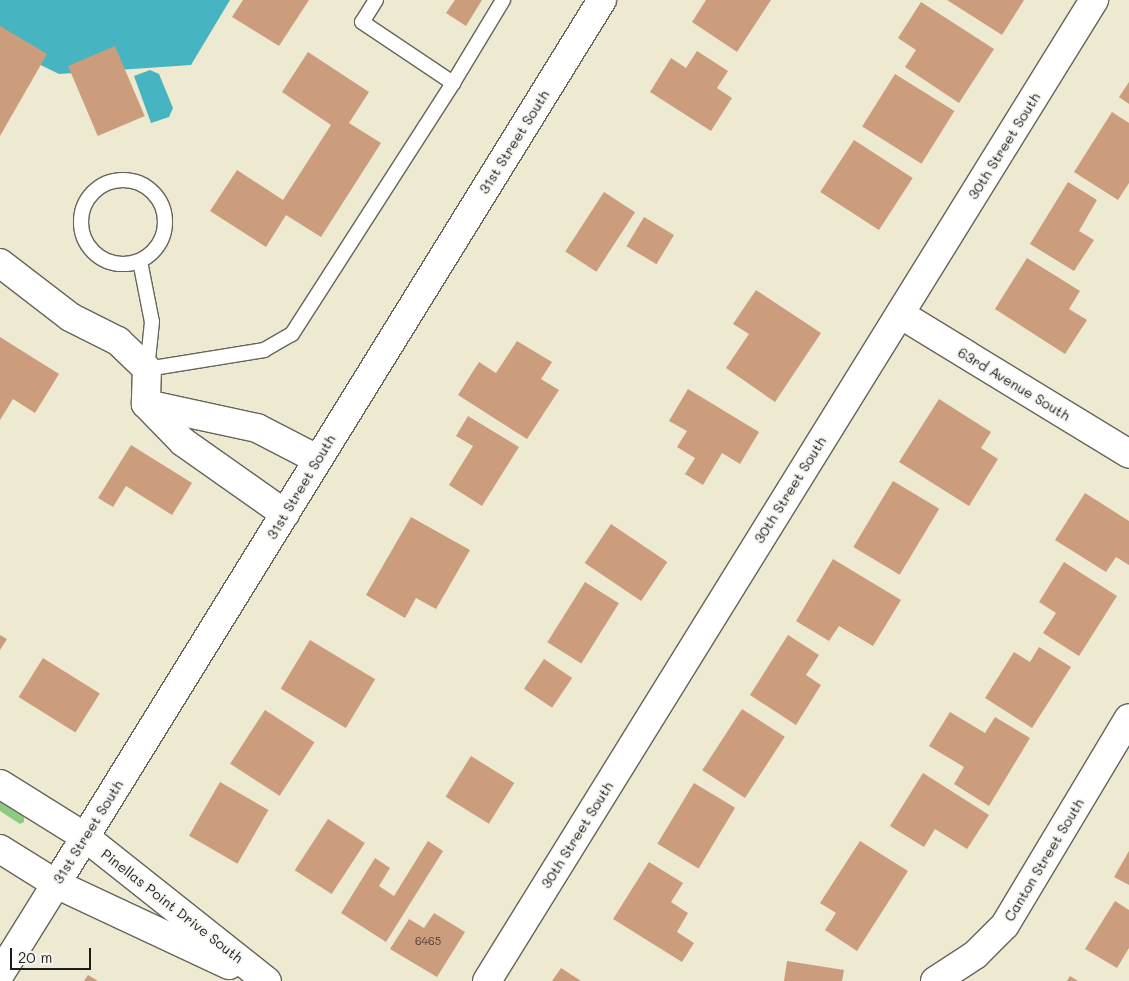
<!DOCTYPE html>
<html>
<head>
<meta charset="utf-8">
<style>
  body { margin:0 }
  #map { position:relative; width:1129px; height:981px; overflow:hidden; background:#eee9d1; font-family:Mali,sans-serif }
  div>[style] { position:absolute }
  .green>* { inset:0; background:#8dcb82 }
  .water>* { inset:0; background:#46b4c1 }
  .building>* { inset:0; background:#cc9d7d; transform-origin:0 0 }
  .roads { filter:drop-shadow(1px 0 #66645b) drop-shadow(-1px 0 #66645b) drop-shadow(0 1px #66645b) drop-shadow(0 -1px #66645b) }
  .lane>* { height:14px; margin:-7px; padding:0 7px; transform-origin:7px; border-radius:7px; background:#fff }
  .lane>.ring { margin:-7px; padding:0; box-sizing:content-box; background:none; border:14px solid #fff; border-radius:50% }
  .street>* { height:28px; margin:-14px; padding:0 14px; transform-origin:14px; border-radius:14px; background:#fff }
  .secondary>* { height:28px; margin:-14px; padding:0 14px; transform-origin:14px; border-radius:14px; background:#fff }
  span { translate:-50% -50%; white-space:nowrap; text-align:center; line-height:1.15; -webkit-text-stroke:4px #f6f6f2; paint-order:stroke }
  .number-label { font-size:11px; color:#483c34 }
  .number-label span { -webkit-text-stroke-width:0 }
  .street-label { font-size:14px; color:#1c1c1c }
  .scale { position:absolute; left:10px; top:948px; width:81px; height:22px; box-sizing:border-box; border:2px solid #1c1c1c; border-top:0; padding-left:6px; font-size:15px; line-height:18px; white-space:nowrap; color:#1c1c1c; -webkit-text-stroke:4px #f6f6f2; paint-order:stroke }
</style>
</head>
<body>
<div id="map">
  <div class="green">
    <div style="clip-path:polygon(0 802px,24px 817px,24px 822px,20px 824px,0 811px)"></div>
  </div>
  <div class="water">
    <div style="clip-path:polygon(0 0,230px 0,191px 65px,59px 74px,0 45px)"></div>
    <div style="clip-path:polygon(150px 70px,159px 74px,173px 108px,169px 117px,151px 123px,134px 76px)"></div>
  </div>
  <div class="building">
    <div style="clip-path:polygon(243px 0,309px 0,279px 46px,232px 17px)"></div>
    <div style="clip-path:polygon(455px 0,482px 0,466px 26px,446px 13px)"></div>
    <div style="clip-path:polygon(706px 0,771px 0,737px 52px,692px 22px)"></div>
    <div style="clip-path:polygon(947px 0,1024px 0,1002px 35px)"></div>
    <div style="clip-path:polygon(921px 2px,994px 49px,959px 103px,905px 67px,916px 50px,898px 38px)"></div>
    <div style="clip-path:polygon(0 26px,47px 54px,0 136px)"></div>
    <div style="left:115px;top:46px;width:76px;height:51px;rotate:67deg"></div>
    <div style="clip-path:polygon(697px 51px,728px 71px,717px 88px,732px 98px,711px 131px,650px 92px,671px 58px,686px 68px)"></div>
    <div style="clip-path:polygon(308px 52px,369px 92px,349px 123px,381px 143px,321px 237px,286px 215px,266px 247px,210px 211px,237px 170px,283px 200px,331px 125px,282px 92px)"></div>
    <div style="left:895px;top:74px;width:70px;height:62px;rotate:32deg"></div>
    <div style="clip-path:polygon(1129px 82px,1129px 104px,1119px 97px)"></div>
    <div style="clip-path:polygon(1112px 112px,1129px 123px,1129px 183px,1118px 200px,1074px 172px)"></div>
    <div style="left:854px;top:140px;width:70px;height:62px;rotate:33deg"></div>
    <div style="clip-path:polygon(1068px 182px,1097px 200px,1079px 231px,1094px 240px,1074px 271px,1030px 244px)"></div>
    <div style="left:604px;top:192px;width:37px;height:71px;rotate:33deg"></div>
    <div style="left:644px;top:217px;width:35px;height:34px;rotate:31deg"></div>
    <div style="clip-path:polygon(1027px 258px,1080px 291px,1069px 309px,1087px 320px,1065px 354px,995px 309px)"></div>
    <div style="clip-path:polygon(756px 290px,821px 333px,775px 402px,726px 368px,749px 334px,733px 324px)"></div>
    <div style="clip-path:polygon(0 337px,59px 374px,35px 413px,13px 399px,0 420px)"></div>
    <div style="clip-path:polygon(517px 341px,552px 362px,541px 379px,559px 390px,527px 439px,458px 395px,479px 362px,496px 373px)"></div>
    <div style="clip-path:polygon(688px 389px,759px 432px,740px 464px,722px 453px,703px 485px,685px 474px,695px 458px,677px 447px,687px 431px,669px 421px)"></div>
    <div style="clip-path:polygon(939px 399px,991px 432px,981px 448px,998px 459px,969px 506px,899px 462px)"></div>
    <div style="clip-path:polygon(468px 416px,519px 447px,482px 506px,449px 485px,473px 446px,456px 436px)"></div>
    <div style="clip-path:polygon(131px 445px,192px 483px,172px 515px,126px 486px,113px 507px,98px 498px)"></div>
    <div style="left:893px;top:481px;width:54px;height:77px;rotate:31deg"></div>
    <div style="clip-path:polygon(1085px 493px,1129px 521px,1129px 565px,1116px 557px,1106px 572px,1055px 540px)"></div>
    <div style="clip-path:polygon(411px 517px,470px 550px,436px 609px,416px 598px,405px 618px,366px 595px)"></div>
    <div style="left:611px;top:524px;width:68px;height:47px;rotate:34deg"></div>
    <div style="clip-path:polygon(833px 559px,901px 600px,873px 646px,839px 626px,829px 641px,796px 621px)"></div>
    <div style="clip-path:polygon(1064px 562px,1117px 596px,1079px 656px,1043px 633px,1056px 613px,1039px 602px)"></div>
    <div style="left:585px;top:582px;width:40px;height:71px;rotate:32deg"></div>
    <div style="clip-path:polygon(0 635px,7px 639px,0 650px)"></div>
    <div style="clip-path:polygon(788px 635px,819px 655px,806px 675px,821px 685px,796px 725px,750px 695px)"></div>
    <div style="left:310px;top:640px;width:76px;height:57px;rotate:31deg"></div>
    <div style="clip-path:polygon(1039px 647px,1071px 667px,1032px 728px,985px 698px,1014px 652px,1030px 662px)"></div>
    <div style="left:43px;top:658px;width:67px;height:46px;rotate:32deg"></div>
    <div style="left:544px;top:659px;width:34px;height:36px;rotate:34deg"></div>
    <div style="left:742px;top:709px;width:51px;height:73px;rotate:33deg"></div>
    <div style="left:265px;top:710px;width:59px;height:64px;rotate:33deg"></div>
    <div style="clip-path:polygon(950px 712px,985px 733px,995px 717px,1030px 738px,989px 806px,954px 784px,964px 767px,929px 746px)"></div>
    <div style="left:471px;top:756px;width:51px;height:48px;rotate:32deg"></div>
    <div style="clip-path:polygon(923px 773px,989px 815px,967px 849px,935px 829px,924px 847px,890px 826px)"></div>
    <div style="left:220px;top:782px;width:56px;height:62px;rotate:30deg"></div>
    <div style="left:694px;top:783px;width:48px;height:71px;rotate:31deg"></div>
    <div style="left:328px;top:819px;width:44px;height:61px;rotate:33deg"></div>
    <div style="clip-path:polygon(428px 841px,443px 851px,386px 942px,341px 913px,375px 858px,390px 868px,379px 886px,394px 896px)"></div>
    <div style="clip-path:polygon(860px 841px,908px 871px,857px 951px,825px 930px,836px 913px,820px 903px)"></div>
    <div style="clip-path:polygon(1129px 851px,1129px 885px,1114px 877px)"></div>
    <div style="clip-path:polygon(649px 862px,683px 883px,671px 902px,688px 913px,677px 932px,694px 943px,682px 962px,613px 919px)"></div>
    <div style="clip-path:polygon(1115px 901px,1129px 910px,1129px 948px,1117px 968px,1085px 949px)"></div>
    <div style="clip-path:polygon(434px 913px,465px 932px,437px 977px,390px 949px,409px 919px,424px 928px)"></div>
    <div style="clip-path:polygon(787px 961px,844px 970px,842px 981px,784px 981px)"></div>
    <div style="clip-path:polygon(561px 968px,581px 981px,552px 981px)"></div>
    <div style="clip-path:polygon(88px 975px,98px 981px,84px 981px)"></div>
    <div style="clip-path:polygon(1070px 976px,1078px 981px,1067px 981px)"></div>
  </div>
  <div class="roads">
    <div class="lane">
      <div style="left:376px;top:0;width:26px;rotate:122deg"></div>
      <div style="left:362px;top:22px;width:110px;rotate:33.8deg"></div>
      <div class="ring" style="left:81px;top:180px;width:70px;height:70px"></div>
      <div style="left:140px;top:261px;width:62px;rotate:78.9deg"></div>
      <div style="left:152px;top:322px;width:47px;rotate:96.1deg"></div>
      <div style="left:147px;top:369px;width:119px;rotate:-9.2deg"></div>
      <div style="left:264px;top:350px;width:32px;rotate:-30deg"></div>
      <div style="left:292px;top:334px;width:298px;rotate:-57.3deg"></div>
      <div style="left:453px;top:83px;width:97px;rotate:-58.9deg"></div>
    </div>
    <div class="street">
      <div style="left:0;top:263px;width:88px;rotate:37.6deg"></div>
      <div style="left:70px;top:317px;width:54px;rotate:26.6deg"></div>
      <div style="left:118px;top:341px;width:40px;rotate:44deg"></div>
      <div style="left:147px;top:369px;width:35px;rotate:92deg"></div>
      <div style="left:146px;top:404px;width:53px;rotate:45.8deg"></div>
      <div style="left:183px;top:442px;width:125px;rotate:35.2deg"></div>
      <div style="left:900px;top:314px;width:268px;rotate:31.4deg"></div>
      <div style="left:146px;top:404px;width:114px;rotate:12.2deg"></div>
      <div style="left:257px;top:428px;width:68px;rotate:27.3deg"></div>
      <div style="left:0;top:974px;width:106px;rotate:-58.1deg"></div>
      <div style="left:487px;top:981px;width:1154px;rotate:-58.25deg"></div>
      <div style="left:935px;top:981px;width:48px;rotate:-33deg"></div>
      <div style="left:975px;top:955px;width:42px;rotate:-45deg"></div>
      <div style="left:1005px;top:925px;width:241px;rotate:-59.1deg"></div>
    </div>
    <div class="secondary">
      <div style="left:0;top:784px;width:100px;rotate:31.9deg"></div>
      <div style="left:85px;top:837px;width:232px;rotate:38.4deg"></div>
      <div style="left:0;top:849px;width:66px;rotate:32deg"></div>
      <div style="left:56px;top:884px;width:191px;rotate:25.1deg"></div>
      <div style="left:56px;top:884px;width:1039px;rotate:-58.3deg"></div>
    </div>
  </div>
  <div class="number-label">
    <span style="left:428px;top:941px">6465</span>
  </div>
  <div class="street-label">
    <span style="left:514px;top:142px;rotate:-58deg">31st Street South</span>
    <span style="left:1004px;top:146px;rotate:-58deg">30th Street South</span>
    <span style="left:1014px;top:384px;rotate:31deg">63rd Avenue South</span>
    <span style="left:301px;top:487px;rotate:-59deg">31st Street South</span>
    <span style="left:790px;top:490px;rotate:-58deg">30th Street South</span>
    <span style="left:88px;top:832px;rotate:-58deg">31st Street South</span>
    <span style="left:577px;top:835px;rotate:-58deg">30th Street South</span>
    <span style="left:1044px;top:860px;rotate:-59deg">Canton Street South</span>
    <span style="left:172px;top:906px;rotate:38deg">Pinellas Point Drive South</span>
  </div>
  <div class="scale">20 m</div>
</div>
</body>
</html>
